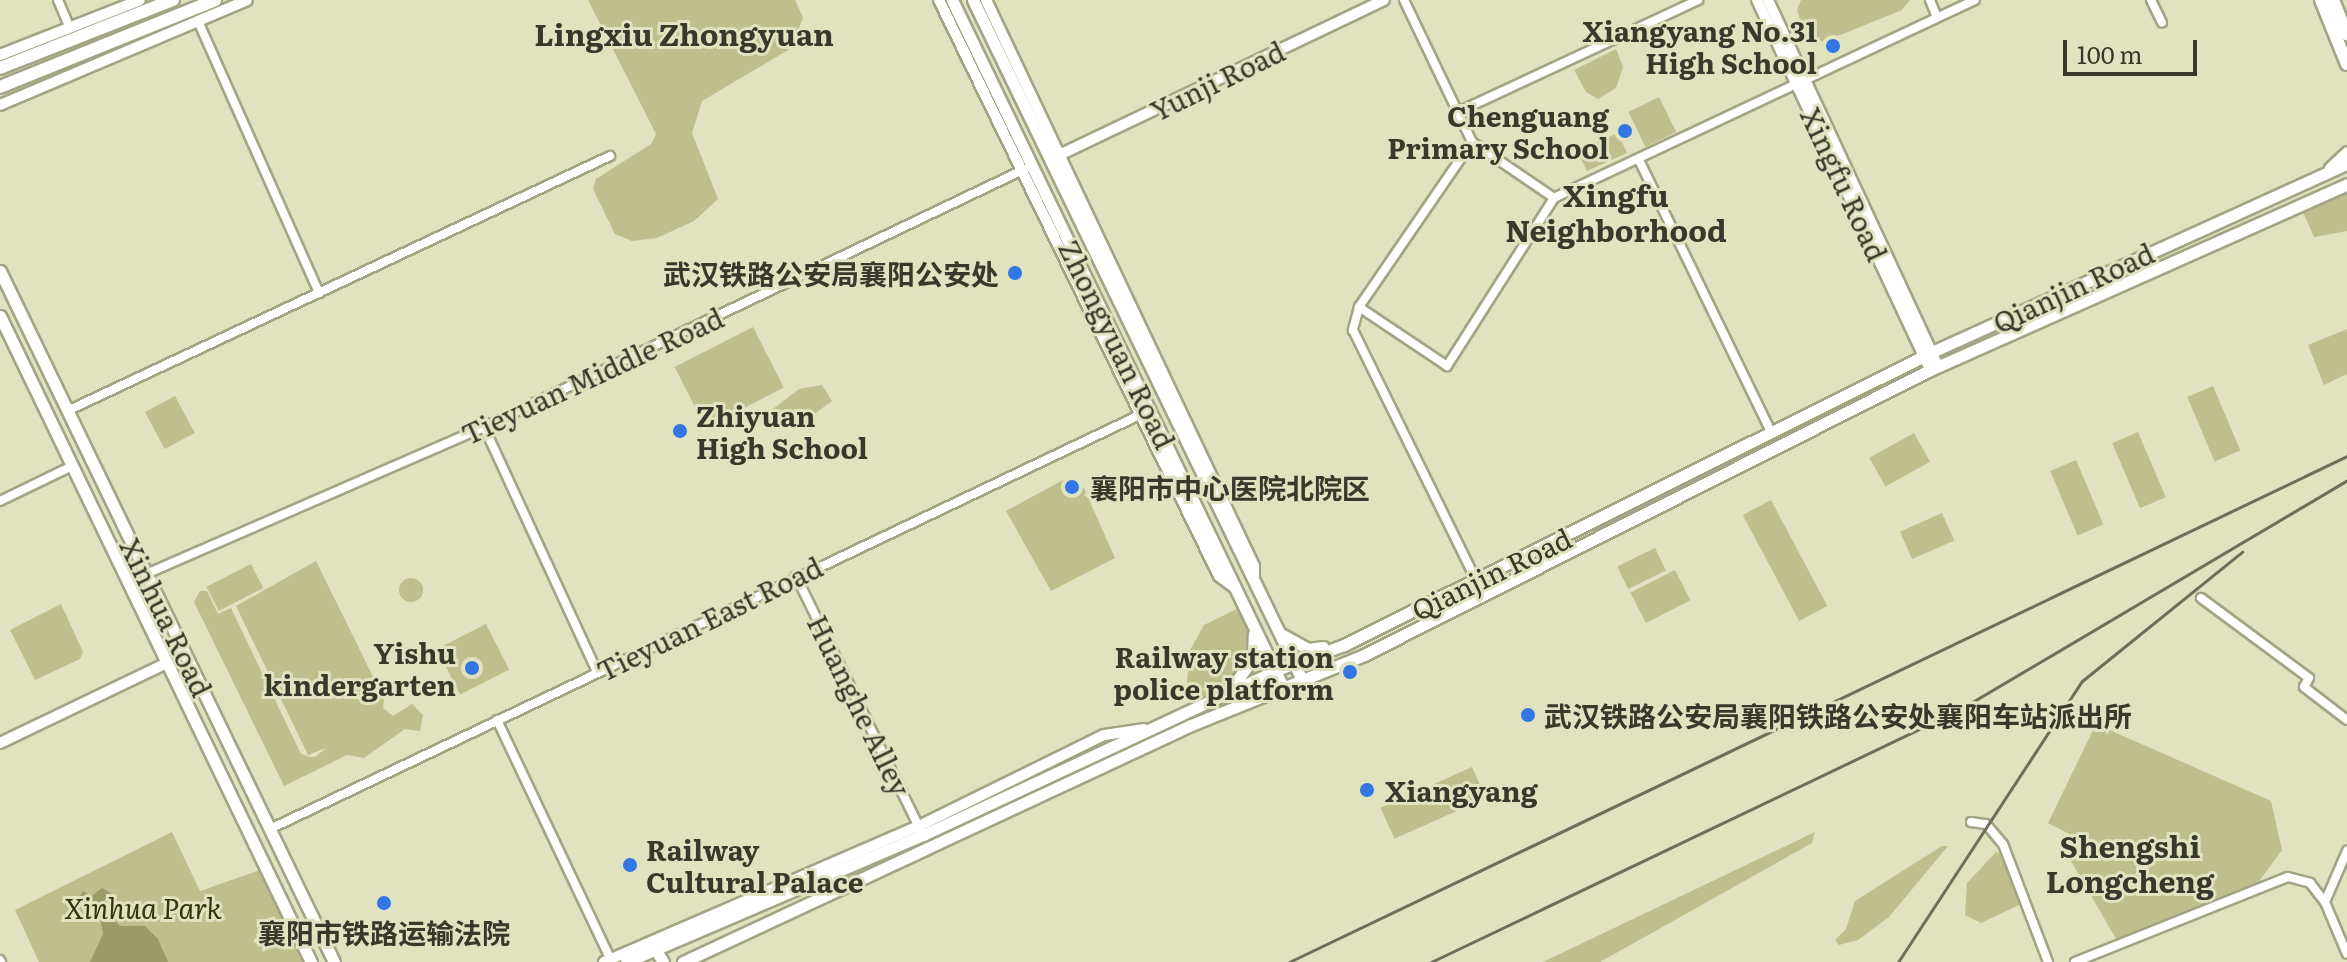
<!DOCTYPE html>
<html>
<head>
<meta charset="utf-8">
<style>
  body { margin:0 }
  #map { position:relative; width:2347px; height:962px; overflow:hidden; background:#e0e2c0; font-family:Literata,"Noto Sans SC",serif }
  div>[style] { position:absolute }
  .green>* { inset:0; background:#bebf8d; transform-origin:0 0 }
  .round { border-radius:50% }
  .water>* { inset:0; background:#9a9b67 }
  .roads { filter:drop-shadow(2px 0 #a2a484) drop-shadow(-2px 0 #a2a484) drop-shadow(0 2px #a2a484) drop-shadow(0 -2px #a2a484) }
  .minor>* { height:8px; margin:-4px; padding:0 4px; transform-origin:4px; border-radius:4px; background:#fff }
  .tertiary>* { height:10px; margin:-5px; padding:0 5px; transform-origin:5px; border-radius:5px; background:#fff }
  .secondary>* { height:11px; margin:-5.5px; padding:0 5.5px; transform-origin:5.5px; border-radius:5.5px; background:#fff }
  .primary>* { height:12px; margin:-6px; padding:0 6px; transform-origin:6px; border-radius:6px; background:#fff }
  .trunk>* { height:12px; margin:-6px; padding:0 6px; transform-origin:6px; border-radius:6px; background:#fff }
  .rail>* { height:3px; margin:-1.5px; padding:0 1.5px; transform-origin:1.5px; border-radius:1.5px; background:#6e6e5b }
  .dots>* { width:22px; height:22px; translate:-50% -50%; box-sizing:border-box; border:4px solid #e0e2c0; border-radius:50% }
  span { translate:-50% -50%; white-space:nowrap; text-align:center; line-height:1.15; -webkit-text-stroke:6px #e0e2c0; paint-order:stroke }
  .poi-label { font-size:28px; color:#38382b; font-weight:700 }
  .right { translate:-100% -50%; text-align:right }
  .left { translate:0 -50%; text-align:left }
  .street-label { font-size:28px; color:#38382b }
  .park-label { font-size:28px; color:#35350b; font-style:italic }
  .neighbourhood-label { font-size:30px; color:#38382b; font-weight:700 }
  .scale { position:absolute; left:2063px; top:40px; width:134px; height:36px; box-sizing:border-box; border:4px solid #38382b; border-top:0; padding-left:10px; font-size:24px; line-height:28px; white-space:nowrap; color:#38382b; -webkit-text-stroke:6px #e0e2c0; paint-order:stroke }
</style>
</head>
<body>
<div id="map">
  <div class="green">
    <div style="clip-path:polygon(588px 0,795px 0,803px 18px,790px 49px,702px 101px,692px 133px,718px 199px,694px 221px,657px 238px,632px 241px,615px 234px,593px 189px,596px 179px,651px 144px,656px 134px)"></div>
    <div style="clip-path:polygon(1801px 0,1910px 0,1902px 10px,1823px 42px,1803px 29px,1797px 10px)"></div>
    <div style="clip-path:polygon(1616px 49px,1623px 67px,1616px 88px,1598px 99px,1586px 92px,1574px 70px)"></div>
    <div style="left:1659px;top:97px;width:39px;height:34px;rotate:64deg"></div>
    <div style="left:1618px;top:133px;width:22px;height:44px;rotate:66deg"></div>
    <div style="clip-path:polygon(2347px 189px,2347px 231px,2314px 237px,2300px 205px)"></div>
    <div style="left:753px;top:327px;width:68px;height:88px;rotate:63deg"></div>
    <div style="clip-path:polygon(2347px 329px,2347px 374px,2324px 385px,2308px 345px)"></div>
    <div style="clip-path:polygon(822px 385px,832px 401px,810px 417px,779px 425px,768px 422px,773px 409px,799px 389px)"></div>
    <div style="left:2213px;top:386px;width:70px;height:28px;rotate:67deg"></div>
    <div style="left:175px;top:396px;width:42px;height:34px;rotate:62deg"></div>
    <div style="left:2138px;top:432px;width:71px;height:28px;rotate:67deg"></div>
    <div style="left:1914px;top:433px;width:33px;height:51px;rotate:61deg"></div>
    <div style="left:2076px;top:460px;width:70px;height:28px;rotate:67deg"></div>
    <div style="clip-path:polygon(1067px 478px,1082px 484px,1115px 558px,1051px 591px,1006px 511px)"></div>
    <div style="left:1771px;top:500px;width:120px;height:32px;rotate:62deg"></div>
    <div style="left:1942px;top:513px;width:30px;height:46px;rotate:66deg"></div>
    <div style="left:1655px;top:548px;width:25px;height:42px;rotate:64deg"></div>
    <div style="clip-path:polygon(316px 561px,384px 699px,383px 708px,393px 716px,412px 704px,423px 715px,420px 731px,405px 729px,364px 758px,347px 755px,284px 786px,194px 602px,200px 591px,207px 591px,218px 614px,231px 608px,301px 754px,310px 757px,315px 757px,326px 748px,308px 755px,236px 606px)"></div>
    <div style="left:251px;top:564px;width:27px;height:50px;rotate:63deg"></div>
    <div style="left:1675px;top:570px;width:34px;height:50px;rotate:63deg"></div>
    <div class="round" style="left:399px;top:578px;width:24px;height:24px"></div>
    <div style="clip-path:polygon(61px 604px,83px 652px,80px 659px,35px 680px,10px 630px)"></div>
    <div style="clip-path:polygon(1243px 606px,1254px 629px,1244px 677px,1195px 706px,1187px 683px,1190px 650px,1204px 625px)"></div>
    <div style="left:486px;top:624px;width:51px;height:55px;rotate:63deg"></div>
    <div style="clip-path:polygon(2096px 724px,2271px 801px,2282px 850px,2252px 891px,2119px 944px,2071px 861px,2098px 849px,2048px 823px)"></div>
    <div style="left:1472px;top:767px;width:34px;height:100px;rotate:66deg"></div>
    <div style="clip-path:polygon(172px 832px,200px 891px,266px 868px,311px 962px,39px 962px,15px 910px)"></div>
    <div style="clip-path:polygon(1815px 832px,1812px 843px,1600px 962px,1543px 962px)"></div>
    <div style="clip-path:polygon(1942px 846px,1948px 846px,1889px 917px,1858px 940px,1839px 945px,1835px 940px,1846px 929px,1855px 901px)"></div>
    <div style="clip-path:polygon(1996px 852px,2002px 855px,2021px 904px,1981px 923px,1965px 915px,1967px 883px)"></div>
  </div>
  <div class="water">
    <div style="clip-path:polygon(102px 888px,112px 894px,104px 901px,106px 911px,120px 926px,145px 926px,158px 939px,168px 962px,90px 962px,103px 934px,100px 917px,79px 898px,83px 891px,92px 896px)"></div>
  </div>
  <div class="roads">
    <div class="minor">
      <div style="left:58px;top:0;width:30px;rotate:67deg"></div>
      <div style="left:1404px;top:0;width:157px;rotate:64.4deg"></div>
      <div style="left:1472px;top:142px;width:200px;rotate:124.4deg"></div>
      <div style="left:1359px;top:307px;width:24px;rotate:105deg"></div>
      <div style="left:1353px;top:330px;width:297px;rotate:63.8deg"></div>
      <div style="left:1930px;top:0;width:18px;rotate:68deg"></div>
      <div style="left:2151px;top:0;width:25px;rotate:64deg"></div>
      <div style="left:198px;top:21px;width:298px;rotate:66deg"></div>
      <div style="left:1458px;top:112px;width:265px;rotate:-25deg"></div>
      <div style="left:1472px;top:142px;width:99px;rotate:34.3deg"></div>
      <div style="left:1554px;top:198px;width:465px;rotate:-25.2deg"></div>
      <div style="left:1640px;top:162px;width:302px;rotate:64.1deg"></div>
      <div style="left:1359px;top:307px;width:106px;rotate:33.8deg"></div>
      <div style="left:1447px;top:366px;width:199px;rotate:-57.5deg"></div>
      <div style="left:67px;top:411px;width:600px;rotate:-25.16deg"></div>
      <div style="left:484px;top:427px;width:270px;rotate:65.2deg"></div>
      <div style="left:0;top:501px;width:80px;rotate:-25.9deg"></div>
      <div style="left:146px;top:574px;width:369px;rotate:-23.5deg"></div>
      <div style="left:484px;top:427px;width:599px;rotate:-25.5deg"></div>
      <div style="left:796px;top:576px;width:284px;rotate:63.9deg"></div>
      <div style="left:2201px;top:598px;width:134px;rotate:36.5deg"></div>
      <div style="left:2309px;top:678px;width:10px;rotate:119deg"></div>
      <div style="left:2304px;top:687px;width:54px;rotate:37.5deg"></div>
      <div style="left:497px;top:720px;width:268px;rotate:64.6deg"></div>
      <div style="left:1971px;top:822px;width:15px;rotate:8deg"></div>
      <div style="left:1986px;top:824px;width:26px;rotate:50deg"></div>
      <div style="left:2003px;top:844px;width:126px;rotate:69.1deg"></div>
      <div style="left:270px;top:829px;width:970px;rotate:-25.46deg"></div>
      <div style="left:2325px;top:902px;width:56px;rotate:-66.7deg"></div>
      <div style="left:0;top:960px;width:2px;rotate:63deg"></div>
      <div style="left:2075px;top:962px;width:229px;rotate:-21.8deg"></div>
      <div style="left:2288px;top:877px;width:23px;rotate:15deg"></div>
      <div style="left:2310px;top:883px;width:24px;rotate:52deg"></div>
      <div style="left:2325px;top:902px;width:56px;rotate:67.1deg"></div>
    </div>
    <div class="tertiary">
      <div style="left:939px;top:0;width:640px;rotate:64.08deg"></div>
      <div style="left:1219px;top:576px;width:20px;rotate:37deg"></div>
      <div style="left:986px;top:0;width:626px;rotate:64.66deg"></div>
      <div style="left:1254px;top:566px;width:14px;rotate:90deg"></div>
      <div style="left:1757px;top:0;width:408px;rotate:64.9deg"></div>
      <div style="left:1768px;top:0;width:404px;rotate:65.1deg"></div>
      <div style="left:0;top:55px;width:150px;rotate:-21.4deg"></div>
      <div style="left:0;top:105px;width:268px;rotate:-23deg"></div>
      <div style="left:1057px;top:156px;width:362px;rotate:-25.5deg"></div>
      <div style="left:0;top:743px;width:185px;rotate:-25.6deg"></div>
      <div style="left:604px;top:962px;width:343px;rotate:-23.4deg"></div>
      <div style="left:919px;top:826px;width:206px;rotate:-26.2deg"></div>
      <div style="left:1104px;top:735px;width:40px;rotate:-8.5deg"></div>
    </div>
    <div class="secondary">
      <div style="left:952px;top:0;width:763px;rotate:64.28deg"></div>
      <div style="left:973px;top:0;width:755px;rotate:64.18deg"></div>
      <div style="left:2330px;top:168px;width:23px;rotate:-43deg"></div>
      <div style="left:0;top:271px;width:767px;rotate:64.2deg"></div>
      <div style="left:0;top:316px;width:717px;rotate:64.29deg"></div>
      <div style="left:1281px;top:634px;width:31px;rotate:29deg"></div>
      <div style="left:1308px;top:649px;width:15px;rotate:-8deg"></div>
      <div style="left:1236px;top:682px;width:29px;rotate:-55deg"></div>
      <div style="left:1253px;top:658px;width:24px;rotate:-88deg"></div>
      <div style="left:655px;top:949px;width:15px;rotate:58deg"></div>
      <div style="left:626px;top:962px;width:323px;rotate:-23.2deg"></div>
      <div style="left:923px;top:835px;width:387px;rotate:-25deg"></div>
      <div style="left:1274px;top:671px;width:75px;rotate:-20.4deg"></div>
      <div style="left:1344px;top:645px;width:657px;rotate:-26.49deg"></div>
      <div style="left:1932px;top:352px;width:456px;rotate:-24.4deg"></div>
      <div style="left:683px;top:962px;width:561px;rotate:-25.01deg"></div>
      <div style="left:1191px;top:725px;width:187px;rotate:-22deg"></div>
      <div style="left:1364px;top:655px;width:634px;rotate:-26.73deg"></div>
      <div style="left:1930px;top:370px;width:457px;rotate:-24deg"></div>
    </div>
    <div class="primary">
      <div style="left:2321px;top:0;width:69px;rotate:67.9deg"></div>
      <div style="left:0;top:68px;width:186px;rotate:-21.5deg"></div>
      <div style="left:0;top:87px;width:232px;rotate:-22deg"></div>
    </div>
    <div class="trunk">
      <div style="left:2333px;top:0;width:37px;rotate:68deg"></div>
    </div>
  </div>
  <div class="rail">
    <div style="left:1289px;top:962px;width:1173px;rotate:-25.56deg"></div>
    <div style="left:1431px;top:962px;width:583px;rotate:-25.51deg"></div>
    <div style="left:1957px;top:711px;width:453px;rotate:-30.6deg"></div>
    <div style="left:1898px;top:962px;width:336px;rotate:-56.8deg"></div>
    <div style="left:2082px;top:681px;width:206px;rotate:-38.9deg"></div>
  </div>
  <div class="dots">
    <div style="left:1833px;top:46px;background:#3176e3"></div>
    <div style="left:1625px;top:131px;background:#3176e3"></div>
    <div style="left:1015px;top:273px;background:#3176e3"></div>
    <div style="left:680px;top:431px;background:#3176e3"></div>
    <div style="left:1072px;top:487px;background:#3176e3"></div>
    <div style="left:472px;top:668px;background:#3176e3"></div>
    <div style="left:1350px;top:672px;background:#3176e3"></div>
    <div style="left:1528px;top:715px;background:#3176e3"></div>
    <div style="left:1367px;top:790px;background:#3176e3"></div>
    <div style="left:630px;top:865px;background:#3176e3"></div>
    <div style="left:384px;top:903px;background:#3176e3"></div>
  </div>
  <div class="poi-label">
    <span class="right" style="left:1817px;top:46px">Xiangyang No.31<br>High School</span>
    <span class="right" style="left:1609px;top:131px">Chenguang<br>Primary School</span>
    <span class="right" style="left:999px;top:273px">武汉铁路公安局襄阳公安处</span>
    <span class="left" style="left:696px;top:431px">Zhiyuan<br>High School</span>
    <span class="left" style="left:1090px;top:487px">襄阳市中心医院北院区</span>
    <span class="right" style="left:456px;top:668px">Yishu<br>kindergarten</span>
    <span class="right" style="left:1334px;top:672px">Railway station<br>police platform</span>
    <span class="left" style="left:1544px;top:715px">武汉铁路公安局襄阳铁路公安处襄阳车站派出所</span>
    <span class="left" style="left:1385px;top:790px">Xiangyang</span>
    <span class="left" style="left:646px;top:865px">Railway<br>Cultural Palace</span>
    <span style="left:384px;top:932px">襄阳市铁路运输法院</span>
  </div>
  <div class="street-label">
    <span style="left:1217px;top:80px;rotate:-26deg">Yunji Road</span>
    <span style="left:1845px;top:184px;rotate:65deg">Xingfu Road</span>
    <span style="left:2073px;top:287px;rotate:-25deg">Qianjin Road</span>
    <span style="left:1118px;top:344px;rotate:64deg">Zhongyuan Road</span>
    <span style="left:592px;top:375px;rotate:-25deg">Tieyuan Middle Road</span>
    <span style="left:1491px;top:573px;rotate:-26deg">Qianjin Road</span>
    <span style="left:167px;top:617px;rotate:64deg">Xinhua Road</span>
    <span style="left:709px;top:618px;rotate:-26deg">Tieyuan East Road</span>
    <span style="left:860px;top:705px;rotate:64deg">Huanghe Alley</span>
  </div>
  <div class="park-label">
    <span style="left:143px;top:907px">Xinhua Park</span>
  </div>
  <div class="neighbourhood-label">
    <span style="left:684px;top:33px">Lingxiu Zhongyuan</span>
    <span style="left:1616px;top:211px">Xingfu<br>Neighborhood</span>
    <span style="left:2130px;top:862px">Shengshi<br>Longcheng</span>
  </div>
  <div class="scale">100 m</div>
</div>
</body>
</html>
